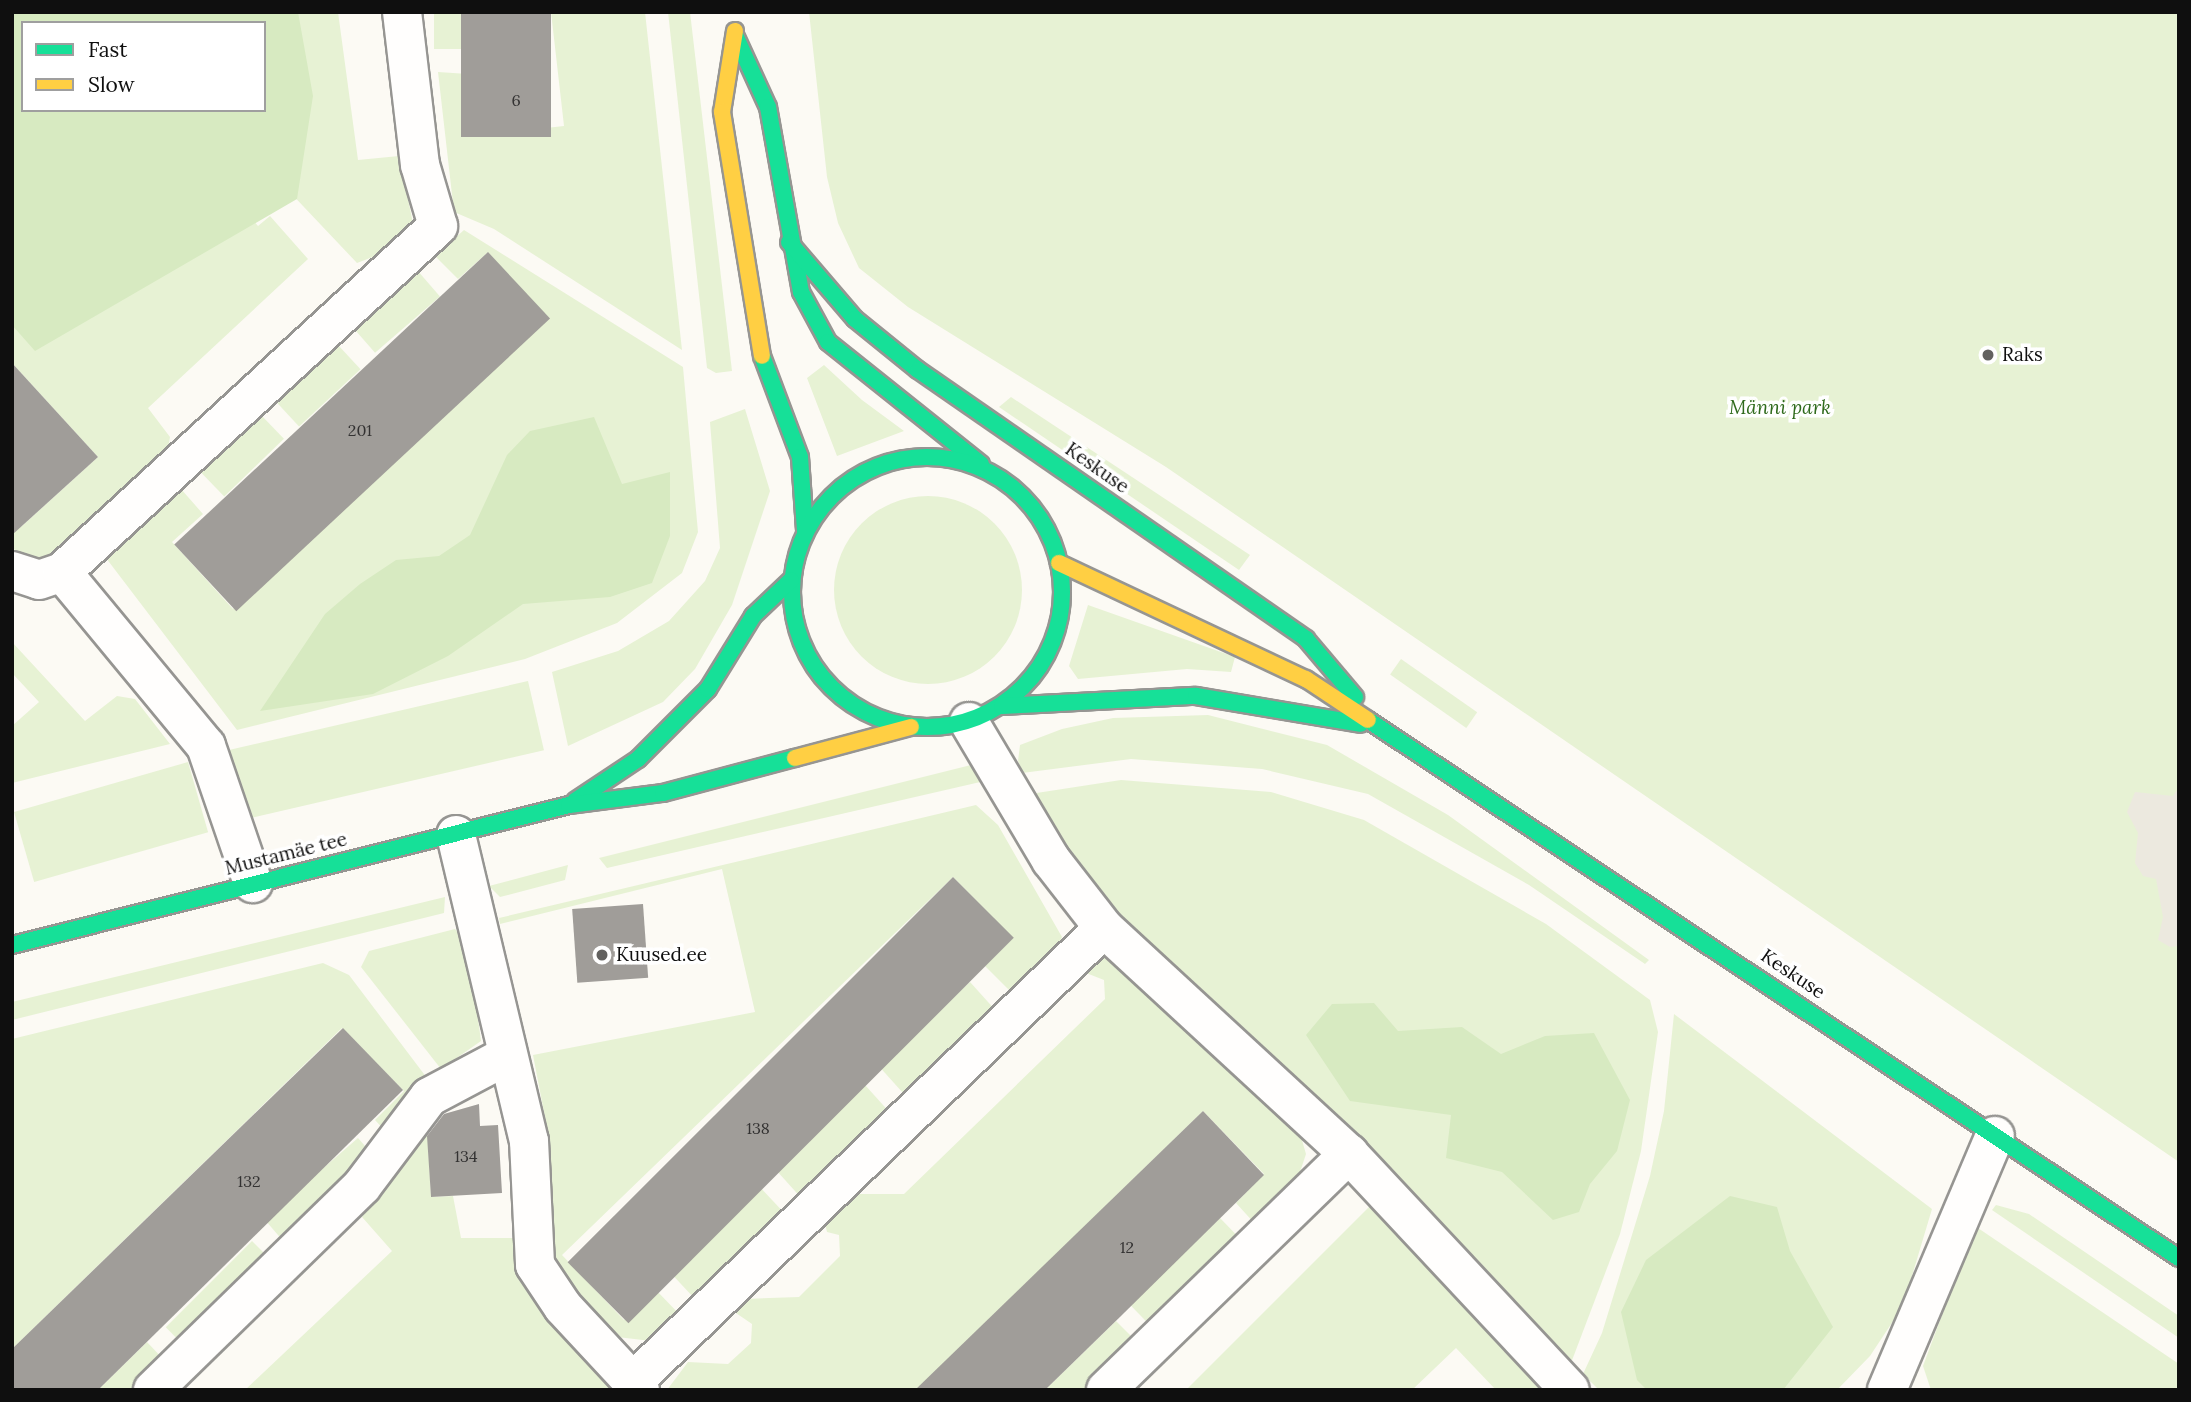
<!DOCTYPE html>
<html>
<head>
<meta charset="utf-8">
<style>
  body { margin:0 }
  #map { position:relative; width:2191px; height:1402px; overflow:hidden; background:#fcfaf4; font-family:Lora,serif }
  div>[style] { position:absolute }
  .green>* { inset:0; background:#e7f2d4; transform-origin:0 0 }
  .round { border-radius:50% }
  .forest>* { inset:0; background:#d7eac1 }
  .plaza>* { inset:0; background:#ece9df }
  .building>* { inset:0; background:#a09d99; transform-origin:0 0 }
  .roads { filter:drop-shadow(2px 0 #969592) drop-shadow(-2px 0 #969592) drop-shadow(0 2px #969592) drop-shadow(0 -2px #969592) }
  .street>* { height:38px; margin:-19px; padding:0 19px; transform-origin:19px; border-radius:19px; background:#fffefd }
  .fast>* { height:16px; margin:-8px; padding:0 8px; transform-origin:8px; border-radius:8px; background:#16e098 }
  .fast>.ring { margin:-8px; padding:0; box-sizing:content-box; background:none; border:16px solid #16e098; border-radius:50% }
  .slow>* { height:16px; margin:-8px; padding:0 8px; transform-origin:8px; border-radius:8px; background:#ffcf43 }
  .dots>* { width:19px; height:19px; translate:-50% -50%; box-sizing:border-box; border:4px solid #fff; border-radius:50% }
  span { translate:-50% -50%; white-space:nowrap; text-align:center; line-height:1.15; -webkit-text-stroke:7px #fff; paint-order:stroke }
  .number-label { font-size:16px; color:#333232 }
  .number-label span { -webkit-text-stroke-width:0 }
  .poi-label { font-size:19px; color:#0f0f0f }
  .left { translate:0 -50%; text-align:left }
  .park-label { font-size:19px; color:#2f6a1c; font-style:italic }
  .street-label { font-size:19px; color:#0f0f0f }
  .frame { position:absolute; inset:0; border:14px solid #0f0f0f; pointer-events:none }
  .legend { position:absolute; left:21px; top:21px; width:245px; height:91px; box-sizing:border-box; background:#fff; border:2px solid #9f9f9f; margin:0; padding:9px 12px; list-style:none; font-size:21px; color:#0f0f0f }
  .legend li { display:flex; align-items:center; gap:14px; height:35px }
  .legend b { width:35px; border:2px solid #9f9f9f }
</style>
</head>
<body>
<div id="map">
  <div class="green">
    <div style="clip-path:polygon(evenodd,12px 12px,338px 12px,358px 160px,399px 156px,414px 228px,383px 253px,357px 263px,249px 149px,240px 205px,258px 226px,270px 216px,308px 259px,148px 408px,170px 437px,168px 448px,63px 554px,37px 562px,12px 548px,12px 519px,21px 527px,98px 457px,12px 363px,12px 12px,23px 23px,264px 23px,264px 110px,23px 110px,23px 23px)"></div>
    <div style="left:434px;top:12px;width:27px;height:37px"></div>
    <div style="clip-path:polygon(551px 12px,645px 12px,682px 350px,494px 229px,454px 212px,438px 72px,468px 74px,475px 136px,564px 126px)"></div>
    <div style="clip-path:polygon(668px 12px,690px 12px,732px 371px,716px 373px,707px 368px)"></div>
    <div style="clip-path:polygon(809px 12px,2179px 12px,2179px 1162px,1166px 467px,908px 307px,859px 268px,838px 223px,827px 177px)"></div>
    <div style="clip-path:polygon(464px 230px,683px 367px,698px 532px,682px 573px,617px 623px,525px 659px,237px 730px,106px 558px,181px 489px,203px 514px,172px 542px,233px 609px,488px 252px,458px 279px,435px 256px)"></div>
    <div style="left:417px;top:270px;width:35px;height:86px;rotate:49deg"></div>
    <div style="left:338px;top:345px;width:33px;height:84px;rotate:47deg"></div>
    <div style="clip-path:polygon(824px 365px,862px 400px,904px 431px,837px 456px,807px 378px)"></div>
    <div style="clip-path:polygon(1011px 397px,1250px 555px,1239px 570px,999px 407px)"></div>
    <div style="clip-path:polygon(745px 409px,770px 491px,732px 605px,695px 669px,663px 702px,568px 746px,552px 672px,618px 651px,669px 621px,705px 581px,720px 548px,710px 422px)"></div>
    <div style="left:261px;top:415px;width:33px;height:83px;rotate:46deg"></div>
    <div class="round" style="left:834px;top:496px;width:188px;height:188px"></div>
    <div style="clip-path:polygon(1088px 605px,1235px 657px,1231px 672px,1187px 669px,1078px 679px,1069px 666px)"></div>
    <div style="clip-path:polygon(12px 642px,85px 721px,117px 696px,135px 699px,170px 744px,12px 783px,12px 726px,39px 702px,12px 673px)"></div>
    <div style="left:1401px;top:659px;width:93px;height:19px;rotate:35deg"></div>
    <div style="left:528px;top:681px;width:71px;height:308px;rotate:77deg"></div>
    <div style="clip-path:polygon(1208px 715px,1327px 745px,1448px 815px,1649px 960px,1645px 964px,1529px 885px,1368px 794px,1262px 769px,1131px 759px,1022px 773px,1018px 761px,1020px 745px,1062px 729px,1113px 718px)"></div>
    <div style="left:188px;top:762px;width:73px;height:181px;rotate:74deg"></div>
    <div style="clip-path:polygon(975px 764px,989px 780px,607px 868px,599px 858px)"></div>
    <div style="clip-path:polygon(1121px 780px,1271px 792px,1364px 820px,1546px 924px,1650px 1000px,1658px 1032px,1641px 1151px,1620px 1234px,1571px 1363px,1096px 898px,1030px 794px)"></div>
    <div style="clip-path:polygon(976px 805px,998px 825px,1062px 937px,1057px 948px,1013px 994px,985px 966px,1013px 938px,953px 877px,562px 1255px,624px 1320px,655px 1289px,683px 1318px,651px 1341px,609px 1336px,559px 1280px,550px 1248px,548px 1133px,533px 1055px,755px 1012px,722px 869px,500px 924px,499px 918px)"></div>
    <div style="clip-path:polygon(568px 865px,565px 880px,500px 897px,489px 886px)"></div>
    <div style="clip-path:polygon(445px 897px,444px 913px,12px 1020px,12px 1002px)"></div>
    <div style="clip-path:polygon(455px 929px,468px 944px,481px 1041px,441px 1069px,361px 967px,369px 951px)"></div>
    <div style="clip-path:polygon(1098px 953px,1111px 956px,1297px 1123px,1306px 1154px,1294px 1190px,1256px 1225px,1236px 1203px,1264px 1174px,1203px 1111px,916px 1390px,667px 1390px,688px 1362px,728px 1364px,751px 1343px,752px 1324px,733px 1311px,745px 1299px,799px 1297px,840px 1256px,839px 1235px,827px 1232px,824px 1219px,855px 1194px,904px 1194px,1105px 999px,1104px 980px,1081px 971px)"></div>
    <div style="clip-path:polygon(323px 963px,349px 975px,427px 1078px,387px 1133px,375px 1120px,404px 1091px,342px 1028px,12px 1349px,12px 1039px)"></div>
    <div style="left:970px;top:982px;width:39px;height:124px;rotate:48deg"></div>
    <div style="clip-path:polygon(1674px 1014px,1932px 1209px,1903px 1306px,1870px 1356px,1837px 1390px,1599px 1390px,1583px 1374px,1602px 1333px,1650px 1176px,1664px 1111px)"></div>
    <div style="left:865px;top:1085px;width:38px;height:123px;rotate:48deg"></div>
    <div style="clip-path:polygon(427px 1125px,431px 1197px,453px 1196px,461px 1238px,514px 1238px,533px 1299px,618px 1390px,245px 1390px,392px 1251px,362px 1217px)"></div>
    <div style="left:358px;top:1138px;width:23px;height:124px;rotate:49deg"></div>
    <div style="left:760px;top:1187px;width:40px;height:124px;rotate:47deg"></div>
    <div style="clip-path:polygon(1372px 1204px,1549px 1390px,1496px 1390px,1456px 1348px,1412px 1390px,1186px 1390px)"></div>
    <div style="clip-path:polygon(1996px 1205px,2029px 1214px,2179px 1316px,2179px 1338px,1992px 1210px)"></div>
    <div style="left:1220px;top:1218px;width:32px;height:125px;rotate:46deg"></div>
    <div style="clip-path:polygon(1975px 1226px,2179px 1364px,2179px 1390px,1931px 1390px,1923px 1366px)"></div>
    <div style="left:252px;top:1241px;width:24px;height:122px;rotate:45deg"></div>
    <div style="clip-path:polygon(1116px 1321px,1137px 1342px,1088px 1390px,1045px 1390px)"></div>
    <div style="clip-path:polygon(147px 1342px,165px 1361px,135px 1390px,98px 1390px)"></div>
  </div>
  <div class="forest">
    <div style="clip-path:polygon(evenodd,12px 12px,298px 12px,313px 96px,297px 199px,35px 351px,12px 325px,12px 12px,23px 23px,264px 23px,264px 110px,23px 110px,23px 23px)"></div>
    <div style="clip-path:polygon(594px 417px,622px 484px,670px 472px,670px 536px,652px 583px,610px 597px,523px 604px,448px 656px,373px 694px,260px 711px,325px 614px,360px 584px,396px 560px,439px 556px,470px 535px,507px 455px,530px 431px)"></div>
    <div style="clip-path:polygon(1374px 1003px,1398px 1031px,1462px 1027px,1501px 1054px,1545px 1036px,1594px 1033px,1630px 1100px,1617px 1151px,1590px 1184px,1579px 1212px,1553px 1220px,1502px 1172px,1446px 1158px,1451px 1115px,1350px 1101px,1306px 1035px,1332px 1004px)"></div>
    <div style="clip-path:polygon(1730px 1196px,1777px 1207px,1790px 1251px,1833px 1327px,1783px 1390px,1647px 1390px,1637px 1380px,1621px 1312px,1646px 1260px)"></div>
  </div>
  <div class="plaza">
    <div style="clip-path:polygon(2179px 787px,2179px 946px,2170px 947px,2158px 940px,2163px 917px,2156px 879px,2143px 876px,2135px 863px,2138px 833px,2127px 812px,2135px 792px,2173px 796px)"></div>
  </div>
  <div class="building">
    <div style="left:461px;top:12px;width:90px;height:125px"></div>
    <div style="left:488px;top:252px;width:91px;height:429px;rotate:47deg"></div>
    <div style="clip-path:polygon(12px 363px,98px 457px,12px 535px)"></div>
    <div style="left:953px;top:877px;width:86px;height:545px;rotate:45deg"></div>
    <div style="left:643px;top:904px;width:74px;height:71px;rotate:86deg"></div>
    <div style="clip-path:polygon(343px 1028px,403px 1090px,98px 1390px,12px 1390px,12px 1349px)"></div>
    <div style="clip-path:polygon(479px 1104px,480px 1126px,498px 1125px,502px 1193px,431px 1197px,427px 1136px,444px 1114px)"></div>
    <div style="clip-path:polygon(1203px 1111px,1264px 1175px,1122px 1315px,1045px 1390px,915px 1390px)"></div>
  </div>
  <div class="roads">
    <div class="street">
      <div style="left:12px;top:571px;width:28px;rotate:18deg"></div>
      <div style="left:39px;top:580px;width:24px;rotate:-19deg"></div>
      <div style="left:62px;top:572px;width:226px;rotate:50.4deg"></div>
      <div style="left:206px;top:746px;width:145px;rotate:71.1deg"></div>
      <div style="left:62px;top:572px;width:511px;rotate:-42.62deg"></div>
      <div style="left:438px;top:226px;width:64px;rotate:-106.4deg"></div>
      <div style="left:420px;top:165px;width:154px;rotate:-96.7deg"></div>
      <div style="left:969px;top:722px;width:161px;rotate:59.3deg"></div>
      <div style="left:1051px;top:860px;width:86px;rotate:52.1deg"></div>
      <div style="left:1104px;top:928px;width:333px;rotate:42.7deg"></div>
      <div style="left:1349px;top:1154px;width:323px;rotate:46.9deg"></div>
      <div style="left:456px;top:835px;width:315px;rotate:76.6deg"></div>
      <div style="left:529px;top:1141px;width:124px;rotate:87.2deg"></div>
      <div style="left:535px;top:1265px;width:50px;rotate:56.3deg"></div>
      <div style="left:563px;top:1307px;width:113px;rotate:47.1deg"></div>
      <div style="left:633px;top:1382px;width:654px;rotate:-43.95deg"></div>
      <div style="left:153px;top:1390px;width:292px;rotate:-44.3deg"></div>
      <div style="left:362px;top:1186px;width:111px;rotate:-53deg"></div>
      <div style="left:429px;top:1097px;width:87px;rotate:-28deg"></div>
      <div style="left:1106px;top:1390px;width:339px;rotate:-44.2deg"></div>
      <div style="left:1887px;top:1390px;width:276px;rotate:-67deg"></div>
    </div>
    <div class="fast">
      <div style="left:735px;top:35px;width:79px;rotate:65.4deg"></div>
      <div style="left:768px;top:107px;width:188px;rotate:79.9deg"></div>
      <div style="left:801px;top:292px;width:57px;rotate:61.6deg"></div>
      <div style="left:828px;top:342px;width:196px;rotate:38.6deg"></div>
      <div style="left:789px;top:242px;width:101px;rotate:49.4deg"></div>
      <div style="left:855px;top:319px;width:81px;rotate:39deg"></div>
      <div style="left:918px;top:370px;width:472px;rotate:34.7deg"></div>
      <div style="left:1306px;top:639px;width:76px;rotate:49.8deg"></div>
      <div style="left:762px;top:356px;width:108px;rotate:69.4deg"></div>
      <div style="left:800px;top:457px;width:74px;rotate:86.1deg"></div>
      <div class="ring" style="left:792px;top:457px;width:254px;height:254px"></div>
      <div style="left:1002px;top:706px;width:194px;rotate:-3deg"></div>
      <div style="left:1196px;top:696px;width:167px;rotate:9.6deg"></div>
      <div style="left:1368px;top:720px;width:973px;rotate:33.56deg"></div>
      <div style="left:575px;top:801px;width:76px;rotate:-33.7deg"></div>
      <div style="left:638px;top:759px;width:99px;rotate:-45deg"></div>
      <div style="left:708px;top:689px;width:86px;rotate:-58.3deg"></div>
      <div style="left:753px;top:616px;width:52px;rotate:-43.5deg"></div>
      <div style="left:12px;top:945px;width:574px;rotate:-14.11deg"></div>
      <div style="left:569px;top:805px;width:95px;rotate:-7.3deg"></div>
      <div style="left:663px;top:793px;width:137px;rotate:-14.9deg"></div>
    </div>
    <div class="slow">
      <div style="left:735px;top:31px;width:82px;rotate:99.1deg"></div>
      <div style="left:722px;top:112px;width:247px;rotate:80.7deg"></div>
      <div style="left:1059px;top:563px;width:273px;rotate:25.2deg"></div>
      <div style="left:1306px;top:679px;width:74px;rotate:33.5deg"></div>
      <div style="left:795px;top:758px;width:120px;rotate:-15deg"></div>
    </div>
  </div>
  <div class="dots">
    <div style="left:1988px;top:355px;background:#62615f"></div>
    <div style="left:602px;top:955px;background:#62615f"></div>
  </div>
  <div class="number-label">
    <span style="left:516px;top:100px">6</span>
    <span style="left:360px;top:430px">201</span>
    <span style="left:758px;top:1128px">138</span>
    <span style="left:466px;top:1156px">134</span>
    <span style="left:249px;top:1181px">132</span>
    <span style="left:1127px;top:1247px">12</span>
  </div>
  <div class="poi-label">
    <span class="left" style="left:2002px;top:355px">Raks</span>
    <span class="left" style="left:616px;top:955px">Kuused.ee</span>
  </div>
  <div class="park-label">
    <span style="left:1780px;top:408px">Männi park</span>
  </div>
  <div class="street-label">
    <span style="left:1097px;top:468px;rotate:35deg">Keskuse</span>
    <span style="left:286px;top:854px;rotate:-14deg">Mustamäe tee</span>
    <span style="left:1793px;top:974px;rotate:34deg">Keskuse</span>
  </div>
  <div class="frame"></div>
  <ul class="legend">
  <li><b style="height:9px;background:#16e098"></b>Fast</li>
  <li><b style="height:9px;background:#ffcf43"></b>Slow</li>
  </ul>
</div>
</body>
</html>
